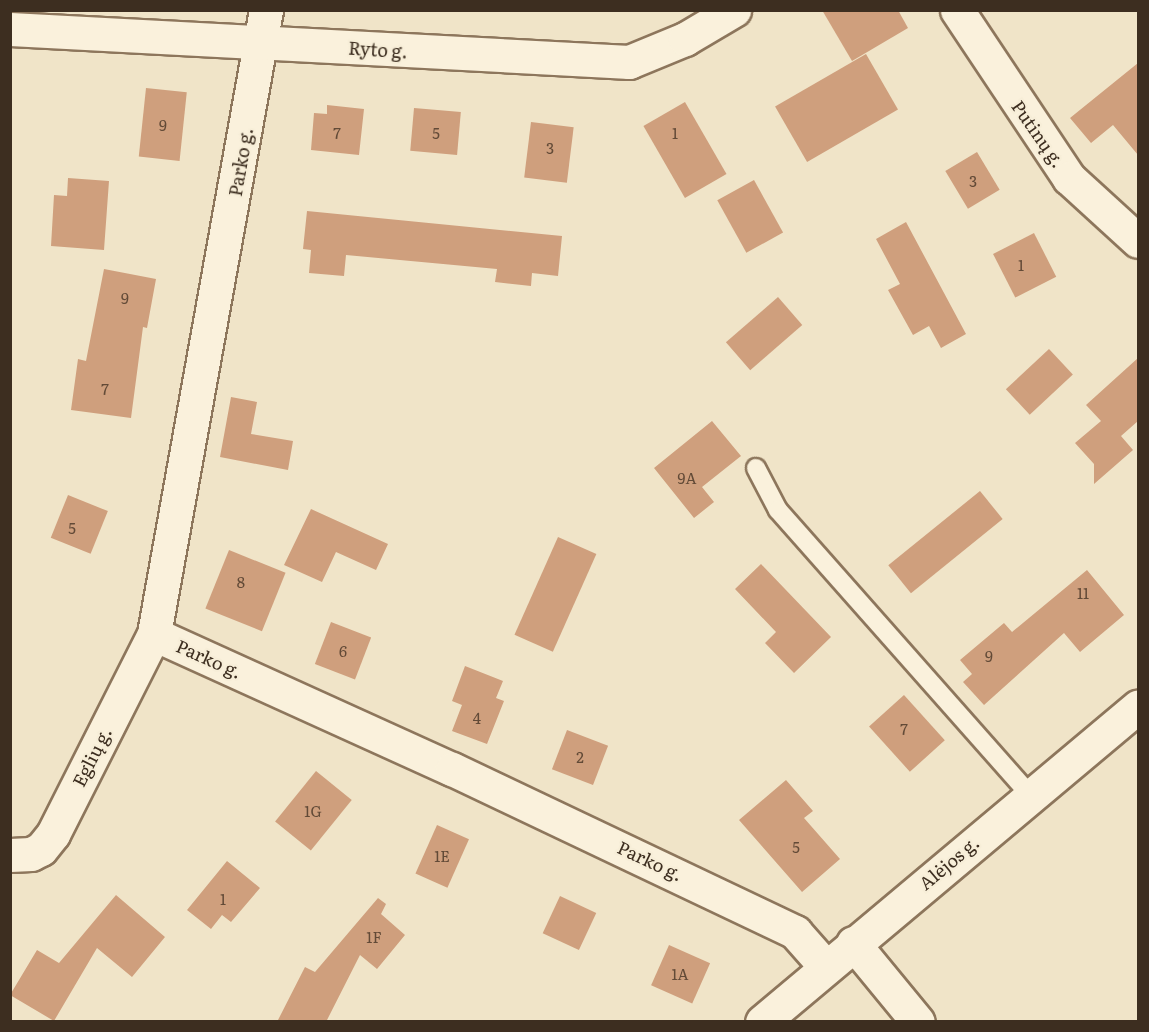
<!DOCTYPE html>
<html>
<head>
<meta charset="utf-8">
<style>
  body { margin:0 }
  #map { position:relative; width:1149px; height:1032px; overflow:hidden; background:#f0e4c8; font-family:Literata,serif }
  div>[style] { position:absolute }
  .building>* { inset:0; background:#cf9f7d; transform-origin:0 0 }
  .roads { filter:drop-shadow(2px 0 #8d765c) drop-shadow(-2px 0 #8d765c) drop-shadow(0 2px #8d765c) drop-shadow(0 -2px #8d765c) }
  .lane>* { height:18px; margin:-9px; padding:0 9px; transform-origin:9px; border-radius:9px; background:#faf1dc }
  .street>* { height:33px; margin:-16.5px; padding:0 16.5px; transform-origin:16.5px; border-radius:16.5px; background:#faf1dc }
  span { translate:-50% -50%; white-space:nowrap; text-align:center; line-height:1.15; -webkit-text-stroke:4.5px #f7eed8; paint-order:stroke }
  .number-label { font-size:15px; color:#624a37 }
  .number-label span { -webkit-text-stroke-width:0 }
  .street-label { font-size:18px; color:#3d2e20 }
  .frame { position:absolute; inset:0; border:12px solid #3d2e20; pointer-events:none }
</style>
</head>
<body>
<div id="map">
  <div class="building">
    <div style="clip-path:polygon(822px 10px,898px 10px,908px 28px,852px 61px)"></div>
    <div style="left:866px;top:54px;width:64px;height:105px;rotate:60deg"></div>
    <div style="clip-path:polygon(1138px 63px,1138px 155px,1113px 125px,1091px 143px,1070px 118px)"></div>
    <div style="left:146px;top:88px;width:41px;height:69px;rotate:6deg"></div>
    <div style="left:685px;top:102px;width:83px;height:48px;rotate:60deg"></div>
    <div style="clip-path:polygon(327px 105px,364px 109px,359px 155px,311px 150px,314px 113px,327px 114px)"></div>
    <div style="left:414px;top:108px;width:47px;height:43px;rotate:5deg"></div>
    <div style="left:531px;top:122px;width:43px;height:56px;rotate:7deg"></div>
    <div style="left:977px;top:152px;width:44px;height:37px;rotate:59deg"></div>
    <div style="clip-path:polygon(68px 178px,109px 181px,104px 250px,51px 246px,54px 195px,67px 196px)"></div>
    <div style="left:754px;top:180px;width:60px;height:42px;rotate:61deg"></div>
    <div style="clip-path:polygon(307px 211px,562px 236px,558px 276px,532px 273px,531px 286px,495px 282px,497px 269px,346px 255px,344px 276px,309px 273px,311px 250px,303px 249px)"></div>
    <div style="clip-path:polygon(906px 222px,966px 334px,941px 348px,929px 326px,913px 335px,888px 290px,900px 284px,876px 239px)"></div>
    <div style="left:1034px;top:233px;width:49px;height:46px;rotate:63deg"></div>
    <div style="clip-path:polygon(104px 269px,156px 279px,147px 328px,143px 327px,131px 418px,71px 410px,78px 359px,86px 361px)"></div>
    <div style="left:778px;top:297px;width:37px;height:69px;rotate:49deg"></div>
    <div style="left:1049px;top:349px;width:35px;height:59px;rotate:47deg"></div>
    <div style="clip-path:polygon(1138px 358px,1138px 421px,1121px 436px,1133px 450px,1094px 484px,1094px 464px,1075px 443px,1101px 421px,1086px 405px)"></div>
    <div style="clip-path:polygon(231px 397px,257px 402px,251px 434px,293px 441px,288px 470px,220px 457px)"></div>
    <div style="clip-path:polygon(712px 421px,741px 456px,702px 487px,714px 502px,694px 518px,654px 468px)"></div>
    <div style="left:980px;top:491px;width:36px;height:118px;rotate:51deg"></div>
    <div style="left:68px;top:495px;width:43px;height:46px;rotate:22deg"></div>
    <div style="clip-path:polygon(311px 509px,388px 544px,376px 570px,336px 552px,322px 582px,284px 565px)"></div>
    <div style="left:558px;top:537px;width:42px;height:107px;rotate:24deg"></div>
    <div style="left:229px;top:550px;width:61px;height:63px;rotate:22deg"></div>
    <div style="clip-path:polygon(761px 564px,831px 637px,794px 673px,765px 643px,776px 632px,735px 589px)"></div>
    <div style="clip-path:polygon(1087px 570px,1124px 615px,1080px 652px,1064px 633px,984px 705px,963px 682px,972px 674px,960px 660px,1004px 623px,1012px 632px)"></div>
    <div style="left:331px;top:622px;width:43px;height:45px;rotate:21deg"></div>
    <div style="clip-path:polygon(465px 666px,503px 681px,496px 698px,504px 701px,487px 744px,452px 731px,462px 705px,452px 701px)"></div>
    <div style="left:904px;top:695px;width:61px;height:47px;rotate:48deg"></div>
    <div style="left:567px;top:730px;width:44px;height:42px;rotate:21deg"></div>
    <div style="left:316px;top:771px;width:46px;height:65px;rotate:39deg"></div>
    <div style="clip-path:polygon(786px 780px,813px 811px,804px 818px,840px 859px,802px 892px,739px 820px)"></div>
    <div style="left:437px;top:825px;width:35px;height:53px;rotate:24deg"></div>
    <div style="clip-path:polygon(227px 861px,260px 888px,231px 922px,222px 915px,211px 929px,187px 910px)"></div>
    <div style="clip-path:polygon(116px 895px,165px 937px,132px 977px,97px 948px,54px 1021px,10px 995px,37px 950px,59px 963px)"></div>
    <div style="left:560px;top:896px;width:40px;height:41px;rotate:25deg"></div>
    <div style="clip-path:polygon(378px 898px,386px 904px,381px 914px,405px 935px,377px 969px,360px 955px,326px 1022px,277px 1022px,305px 967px,315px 972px)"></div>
    <div style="left:669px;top:945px;width:45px;height:44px;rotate:24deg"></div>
  </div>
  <div class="roads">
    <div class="lane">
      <div style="left:756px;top:468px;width:47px;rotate:62.4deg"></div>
      <div style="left:778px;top:510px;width:380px;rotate:48.5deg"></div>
    </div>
    <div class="street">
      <div style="left:266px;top:10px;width:634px;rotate:100.18deg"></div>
      <div style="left:154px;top:634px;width:327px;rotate:24.4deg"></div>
      <div style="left:452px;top:769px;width:380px;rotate:25.4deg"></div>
      <div style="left:795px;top:932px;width:47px;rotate:48.5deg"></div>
      <div style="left:957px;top:10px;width:202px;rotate:56.3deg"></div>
      <div style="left:1069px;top:178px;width:93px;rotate:42.4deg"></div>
      <div style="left:10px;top:29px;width:620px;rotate:3.05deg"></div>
      <div style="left:629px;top:62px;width:61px;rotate:-22.3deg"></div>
      <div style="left:685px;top:39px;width:57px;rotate:-30.6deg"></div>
      <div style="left:10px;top:855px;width:21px;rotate:-3deg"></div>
      <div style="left:31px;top:854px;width:11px;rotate:-27deg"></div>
      <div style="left:41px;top:849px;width:19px;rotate:-51deg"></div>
      <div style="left:53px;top:834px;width:224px;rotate:-63.2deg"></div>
      <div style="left:853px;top:943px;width:102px;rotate:50.6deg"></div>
      <div style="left:762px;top:1022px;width:491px;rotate:-40deg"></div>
    </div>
  </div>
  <div class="number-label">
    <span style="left:163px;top:125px">9</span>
    <span style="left:337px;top:133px">7</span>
    <span style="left:436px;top:133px">5</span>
    <span style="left:675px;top:133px">1</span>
    <span style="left:550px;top:148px">3</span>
    <span style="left:973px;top:181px">3</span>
    <span style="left:1021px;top:265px">1</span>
    <span style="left:125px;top:298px">9</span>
    <span style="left:105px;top:389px">7</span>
    <span style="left:687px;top:478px">9A</span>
    <span style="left:72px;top:528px">5</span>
    <span style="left:241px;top:582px">8</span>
    <span style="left:1083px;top:593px">11</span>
    <span style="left:343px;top:651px">6</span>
    <span style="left:989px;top:656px">9</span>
    <span style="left:477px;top:718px">4</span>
    <span style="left:904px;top:729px">7</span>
    <span style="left:580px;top:757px">2</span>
    <span style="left:313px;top:811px">1G</span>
    <span style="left:796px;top:847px">5</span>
    <span style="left:442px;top:856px">1E</span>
    <span style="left:223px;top:899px">1</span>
    <span style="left:374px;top:937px">1F</span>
    <span style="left:680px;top:974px">1A</span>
  </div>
  <div class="street-label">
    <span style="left:378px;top:50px;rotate:4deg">Ryto g.</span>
    <span style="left:1038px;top:134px;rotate:55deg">Putinų g.</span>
    <span style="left:241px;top:162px;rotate:-80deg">Parko g.</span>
    <span style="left:209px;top:659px;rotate:24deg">Parko g.</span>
    <span style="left:92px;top:757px;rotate:-63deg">Eglių g.</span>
    <span style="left:650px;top:861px;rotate:25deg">Parko g.</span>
    <span style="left:949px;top:863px;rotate:-40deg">Alėjos g.</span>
  </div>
  <div class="frame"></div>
</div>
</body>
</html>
